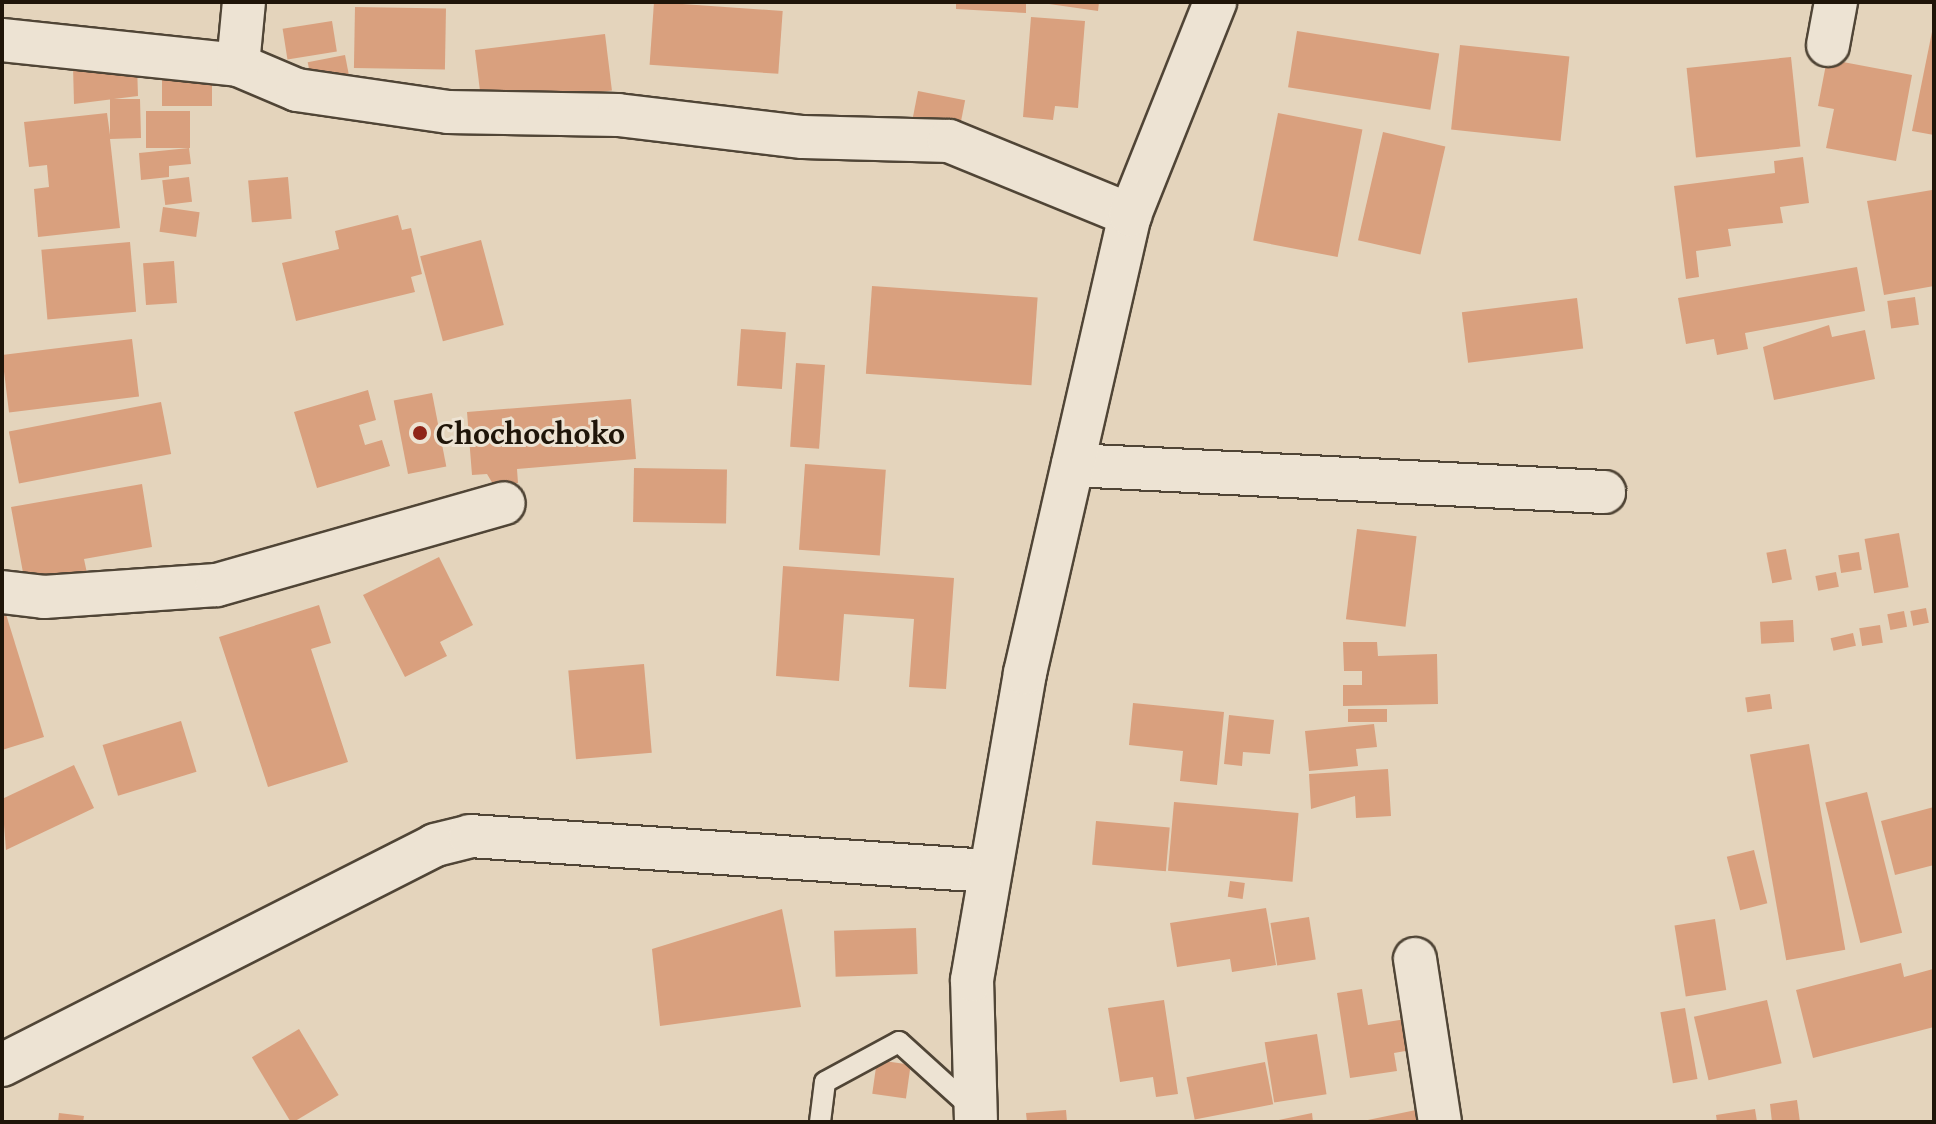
<!DOCTYPE html>
<html>
<head>
<meta charset="utf-8">
<style>
  body { margin:0 }
  #map { position:relative; width:1936px; height:1124px; overflow:hidden; background:#e4d4bc; font-family:"Gentium Book Plus",serif }
  div>[style] { position:absolute }
  .building>* { inset:0; background:#d9a07e; transform-origin:0 0 }
  .roads { filter:drop-shadow(2px 0 #504536) drop-shadow(-2px 0 #504536) drop-shadow(0 2px #504536) drop-shadow(0 -2px #504536) }
  .service>* { height:20px; margin:-10px; padding:0 10px; transform-origin:10px; border-radius:10px; background:#ede3d3 }
  .minor>* { height:42px; margin:-21px; padding:0 21px; transform-origin:21px; border-radius:21px; background:#ede3d3 }
  .dots>* { width:22px; height:22px; translate:-50% -50%; box-sizing:border-box; border:4px solid #ede3d3; border-radius:50% }
  span { translate:-50% -50%; white-space:nowrap; text-align:center; line-height:1.15; -webkit-text-stroke:6px #ede3d3; paint-order:stroke }
  .poi-label { font-size:32px; color:#1f1509; font-weight:700 }
  .left { translate:0 -50%; text-align:left }
  .frame { position:absolute; inset:0; border:4px solid #1f1509; pointer-events:none }
</style>
</head>
<body>
<div id="map">
  <div class="building">
    <div style="left:654px;top:2px;width:129px;height:63px;rotate:4deg"></div>
    <div style="clip-path:polygon(956px 2px,1026px 2px,1026px 13px,956px 9px)"></div>
    <div style="clip-path:polygon(1035px 2px,1099px 2px,1098px 11px)"></div>
    <div style="left:355px;top:7px;width:91px;height:61px;rotate:1deg"></div>
    <div style="clip-path:polygon(1031px 17px,1085px 21px,1078px 108px,1055px 106px,1053px 120px,1023px 117px)"></div>
    <div style="left:332px;top:21px;width:31px;height:50px;rotate:81deg"></div>
    <div style="clip-path:polygon(1934px 22px,1934px 135px,1912px 131px)"></div>
    <div style="left:1297px;top:31px;width:144px;height:57px;rotate:9deg"></div>
    <div style="left:605px;top:34px;width:57px;height:131px;rotate:83deg"></div>
    <div style="left:1460px;top:45px;width:110px;height:85px;rotate:6deg"></div>
    <div style="left:345px;top:55px;width:26px;height:38px;rotate:79deg"></div>
    <div style="left:1791px;top:57px;width:90px;height:105px;rotate:84deg"></div>
    <div style="clip-path:polygon(1827px 59px,1912px 75px,1896px 161px,1826px 148px,1834px 109px,1818px 106px)"></div>
    <div style="clip-path:polygon(137px 65px,138px 96px,74px 104px,73px 66px)"></div>
    <div style="left:162px;top:73px;width:50px;height:33px"></div>
    <div style="left:918px;top:91px;width:48px;height:34px;rotate:11deg"></div>
    <div style="clip-path:polygon(110px 99px,140px 99px,141px 138px,110px 139px,120px 228px,38px 237px,34px 189px,49px 187px,47px 165px,29px 167px,24px 122px,107px 113px,110px 135px)"></div>
    <div style="left:146px;top:111px;width:44px;height:37px"></div>
    <div style="left:1278px;top:113px;width:86px;height:130px;rotate:11deg"></div>
    <div style="left:1383px;top:132px;width:64px;height:111px;rotate:13deg"></div>
    <div style="clip-path:polygon(189px 148px,191px 164px,169px 166px,169px 177px,141px 180px,139px 153px)"></div>
    <div style="clip-path:polygon(1803px 157px,1809px 203px,1780px 207px,1783px 223px,1728px 229px,1731px 246px,1696px 251px,1699px 277px,1686px 279px,1674px 186px,1775px 173px,1774px 161px)"></div>
    <div style="left:189px;top:177px;width:25px;height:27px;rotate:83deg"></div>
    <div style="left:288px;top:177px;width:42px;height:40px;rotate:85deg"></div>
    <div style="clip-path:polygon(1932px 190px,1934px 286px,1884px 295px,1867px 201px)"></div>
    <div style="left:163px;top:207px;width:37px;height:25px;rotate:8deg"></div>
    <div style="clip-path:polygon(398px 215px,402px 230px,411px 228px,422px 274px,411px 277px,415px 292px,296px 321px,282px 263px,339px 249px,335px 231px)"></div>
    <div style="left:481px;top:240px;width:88px;height:63px;rotate:75deg"></div>
    <div style="left:130px;top:242px;width:70px;height:89px;rotate:85deg"></div>
    <div style="left:174px;top:261px;width:42px;height:31px;rotate:86deg"></div>
    <div style="clip-path:polygon(1857px 267px,1865px 311px,1745px 333px,1748px 349px,1717px 355px,1714px 339px,1686px 344px,1678px 298px)"></div>
    <div style="left:872px;top:286px;width:166px;height:88px;rotate:4deg"></div>
    <div style="left:1915px;top:297px;width:28px;height:28px;rotate:82deg"></div>
    <div style="left:1577px;top:298px;width:51px;height:116px;rotate:83deg"></div>
    <div style="clip-path:polygon(1829px 325px,1832px 337px,1865px 330px,1875px 379px,1774px 400px,1763px 347px)"></div>
    <div style="left:741px;top:329px;width:45px;height:57px;rotate:4deg"></div>
    <div style="left:132px;top:339px;width:58px;height:131px;rotate:83deg"></div>
    <div style="left:796px;top:363px;width:29px;height:84px;rotate:4deg"></div>
    <div style="clip-path:polygon(368px 390px,376px 420px,359px 425px,365px 445px,382px 440px,390px 466px,317px 488px,294px 412px)"></div>
    <div style="left:432px;top:393px;width:75px;height:39px;rotate:79deg"></div>
    <div style="clip-path:polygon(631px 399px,636px 459px,517px 469px,518px 483px,493px 484px,487px 474px,472px 475px,467px 412px)"></div>
    <div style="left:161px;top:402px;width:53px;height:155px;rotate:79deg"></div>
    <div style="left:805px;top:464px;width:81px;height:86px;rotate:4deg"></div>
    <div style="left:634px;top:468px;width:93px;height:54px;rotate:1deg"></div>
    <div style="clip-path:polygon(142px 484px,152px 547px,84px 559px,88px 578px,26px 589px,11px 507px)"></div>
    <div style="left:1357px;top:529px;width:60px;height:91px;rotate:7deg"></div>
    <div style="left:1899px;top:533px;width:55px;height:35px;rotate:80deg"></div>
    <div style="left:1786px;top:549px;width:31px;height:20px;rotate:79deg"></div>
    <div style="left:1859px;top:552px;width:18px;height:21px;rotate:81deg"></div>
    <div style="clip-path:polygon(439px 557px,473px 625px,440px 642px,447px 656px,405px 677px,363px 595px)"></div>
    <div style="clip-path:polygon(783px 566px,954px 578px,946px 689px,909px 687px,914px 619px,844px 614px,839px 681px,776px 676px)"></div>
    <div style="left:1836px;top:572px;width:15px;height:21px;rotate:79deg"></div>
    <div style="clip-path:polygon(319px 605px,331px 643px,311px 649px,348px 762px,268px 787px,219px 637px)"></div>
    <div style="left:1926px;top:608px;width:15px;height:16px;rotate:79deg"></div>
    <div style="clip-path:polygon(5px 611px,44px 737px,2px 750px,2px 612px)"></div>
    <div style="left:1904px;top:611px;width:16px;height:17px;rotate:79deg"></div>
    <div style="left:1793px;top:620px;width:22px;height:33px;rotate:87deg"></div>
    <div style="left:1880px;top:625px;width:18px;height:21px;rotate:81deg"></div>
    <div style="left:1853px;top:633px;width:13px;height:23px;rotate:77deg"></div>
    <div style="clip-path:polygon(1343px 642px,1377px 642px,1378px 656px,1437px 654px,1438px 704px,1343px 706px,1343px 685px,1362px 685px,1362px 671px,1344px 671px)"></div>
    <div style="left:644px;top:664px;width:89px;height:76px;rotate:85deg"></div>
    <div style="left:1770px;top:694px;width:15px;height:25px;rotate:82deg"></div>
    <div style="clip-path:polygon(1133px 703px,1224px 712px,1217px 785px,1180px 781px,1183px 751px,1129px 745px)"></div>
    <div style="left:1348px;top:709px;width:39px;height:13px"></div>
    <div style="clip-path:polygon(1229px 715px,1274px 720px,1270px 754px,1243px 752px,1242px 766px,1224px 764px)"></div>
    <div style="left:181px;top:721px;width:53px;height:82px;rotate:73deg"></div>
    <div style="clip-path:polygon(1374px 724px,1377px 747px,1356px 749px,1358px 766px,1309px 771px,1305px 731px)"></div>
    <div style="left:1809px;top:744px;width:209px;height:60px;rotate:80deg"></div>
    <div style="clip-path:polygon(74px 765px,94px 808px,6px 850px,2px 799px)"></div>
    <div style="clip-path:polygon(1388px 769px,1391px 816px,1356px 818px,1355px 796px,1311px 809px,1309px 774px)"></div>
    <div style="left:1867px;top:792px;width:145px;height:43px;rotate:76deg"></div>
    <div style="left:1174px;top:802px;width:125px;height:69px;rotate:5deg"></div>
    <div style="clip-path:polygon(1934px 807px,1934px 865px,1895px 875px,1881px 821px)"></div>
    <div style="left:1096px;top:821px;width:74px;height:44px;rotate:5deg"></div>
    <div style="left:1754px;top:850px;width:55px;height:28px;rotate:76deg"></div>
    <div style="left:1230px;top:881px;width:15px;height:16px;rotate:8deg"></div>
    <div style="clip-path:polygon(1266px 908px,1276px 965px,1232px 972px,1230px 959px,1177px 967px,1170px 923px)"></div>
    <div style="clip-path:polygon(782px 909px,801px 1007px,660px 1026px,652px 949px)"></div>
    <div style="left:1309px;top:917px;width:43px;height:39px;rotate:81deg"></div>
    <div style="left:1715px;top:919px;width:72px;height:41px;rotate:81deg"></div>
    <div style="left:916px;top:928px;width:46px;height:82px;rotate:88deg"></div>
    <div style="clip-path:polygon(1901px 963px,1904px 977px,1933px 969px,1934px 1027px,1813px 1058px,1796px 990px)"></div>
    <div style="clip-path:polygon(1362px 989px,1368px 1025px,1406px 1019px,1411px 1050px,1394px 1053px,1397px 1071px,1350px 1078px,1337px 993px)"></div>
    <div style="clip-path:polygon(1164px 1000px,1178px 1094px,1156px 1097px,1153px 1077px,1120px 1082px,1108px 1008px)"></div>
    <div style="left:1767px;top:1000px;width:65px;height:75px;rotate:77deg"></div>
    <div style="left:1685px;top:1008px;width:72px;height:25px;rotate:80deg"></div>
    <div style="left:299px;top:1029px;width:77px;height:55px;rotate:59deg"></div>
    <div style="left:1317px;top:1034px;width:61px;height:53px;rotate:81deg"></div>
    <div style="left:877px;top:1060px;width:34px;height:34px;rotate:8deg"></div>
    <div style="left:1265px;top:1062px;width:43px;height:80px;rotate:79deg"></div>
    <div style="clip-path:polygon(1797px 1100px,1800px 1122px,1772px 1122px,1770px 1104px)"></div>
    <div style="clip-path:polygon(1755px 1109px,1757px 1122px,1717px 1122px,1716px 1115px)"></div>
    <div style="clip-path:polygon(1066px 1110px,1067px 1122px,1027px 1122px,1026px 1113px)"></div>
    <div style="clip-path:polygon(1416px 1110px,1419px 1122px,1363px 1122px,1363px 1121px)"></div>
    <div style="clip-path:polygon(59px 1113px,84px 1116px,83px 1122px,58px 1122px)"></div>
    <div style="clip-path:polygon(1312px 1113px,1313px 1122px,1274px 1122px,1274px 1121px)"></div>
  </div>
  <div class="roads">
    <div class="service">
      <div style="left:820px;top:1122px;width:40px;rotate:-82.9deg"></div>
      <div style="left:825px;top:1082px;width:84px;rotate:-28.4deg"></div>
      <div style="left:899px;top:1042px;width:100px;rotate:42.2deg"></div>
    </div>
    <div class="minor">
      <div style="left:2px;top:40px;width:237px;rotate:6deg"></div>
      <div style="left:238px;top:65px;width:64px;rotate:23deg"></div>
      <div style="left:297px;top:90px;width:153px;rotate:8.3deg"></div>
      <div style="left:448px;top:112px;width:170px;rotate:1deg"></div>
      <div style="left:618px;top:115px;width:186px;rotate:6.8deg"></div>
      <div style="left:803px;top:137px;width:146px;rotate:1.6deg"></div>
      <div style="left:949px;top:141px;width:196px;rotate:22.2deg"></div>
      <div style="left:1828px;top:45px;width:44px;rotate:-79.5deg"></div>
      <div style="left:238px;top:65px;width:63px;rotate:-84.6deg"></div>
      <div style="left:1073px;top:465px;width:532px;rotate:2.91deg"></div>
      <div style="left:2px;top:592px;width:42px;rotate:6.8deg"></div>
      <div style="left:44px;top:597px;width:173px;rotate:-4deg"></div>
      <div style="left:217px;top:585px;width:298px;rotate:-15.9deg"></div>
      <div style="left:1415px;top:959px;width:165px;rotate:81.3deg"></div>
      <div style="left:2px;top:1065px;width:486px;rotate:-26.9deg"></div>
      <div style="left:435px;top:845px;width:36px;rotate:-14deg"></div>
      <div style="left:470px;top:836px;width:520px;rotate:3.86deg"></div>
      <div style="left:976px;top:1122px;width:142px;rotate:-91.6deg"></div>
      <div style="left:972px;top:980px;width:312px;rotate:-80.2deg"></div>
      <div style="left:1025px;top:673px;width:470px;rotate:-77.1deg"></div>
      <div style="left:1130px;top:215px;width:229px;rotate:-68.2deg"></div>
    </div>
  </div>
  <div class="dots">
    <div style="left:420px;top:433px;background:#8f2418"></div>
  </div>
  <div class="poi-label">
    <span class="left" style="left:436px;top:433px">Chochochoko</span>
  </div>
  <div class="frame"></div>
</div>
</body>
</html>
